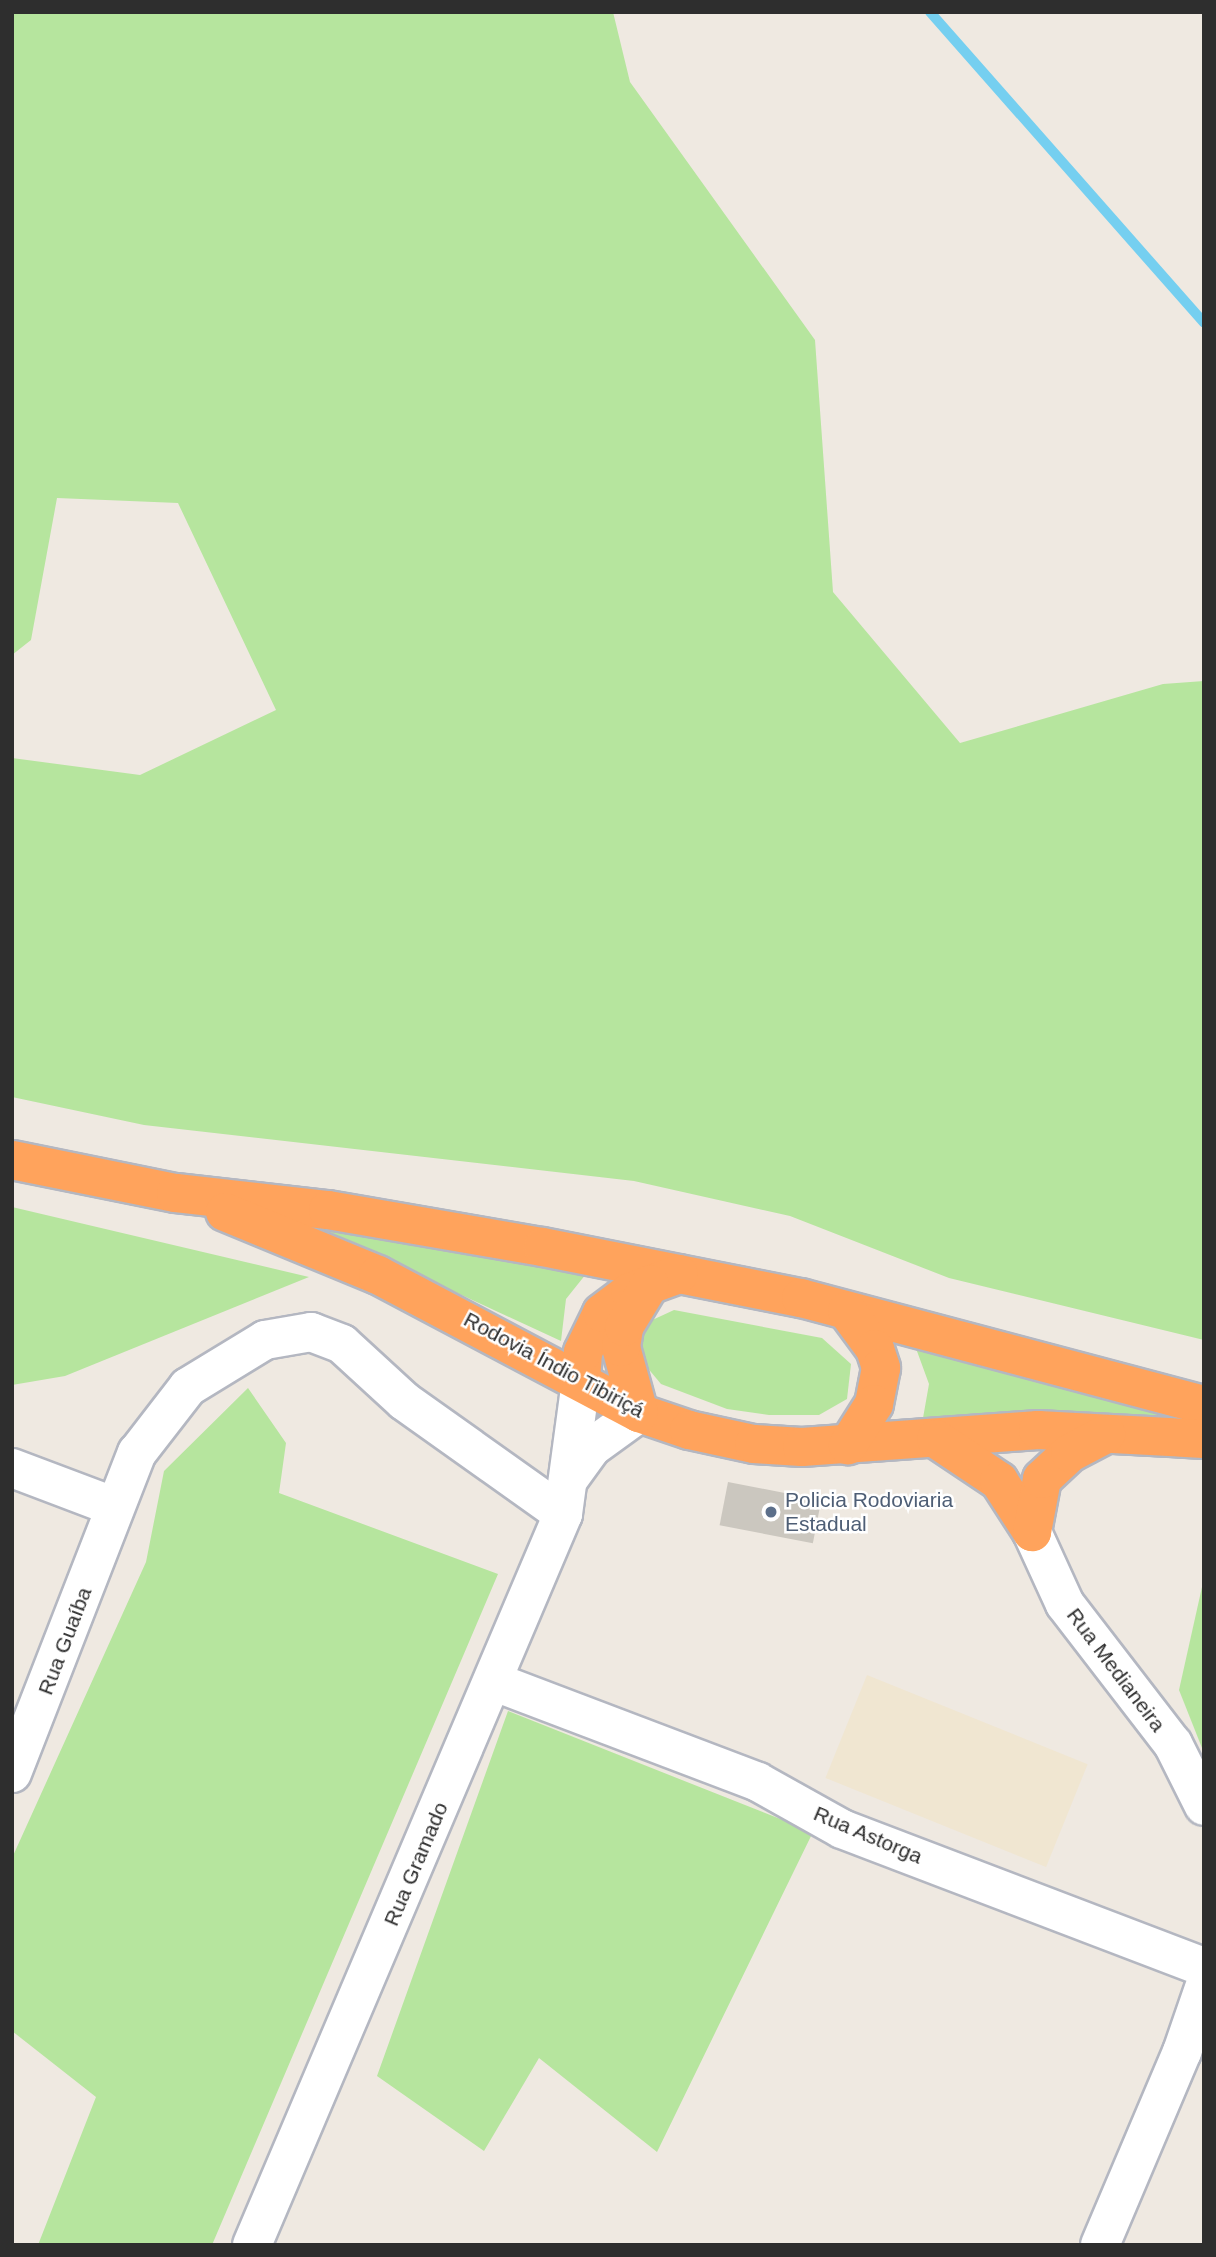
<!DOCTYPE html>
<html>
<head>
<meta charset="utf-8">
<style>
  body { margin:0 }
  #map { position:relative; width:1216px; height:2257px; overflow:hidden; background:#efe9e1; font-family:Arial,sans-serif }
  div>[style] { position:absolute }
  .education>* { inset:0; background:#f0e6d1; transform-origin:0 0 }
  .green>* { inset:0; background:#b6e59e }
  .stream>* { height:10px; margin:-5px; padding:0 5px; transform-origin:5px; border-radius:5px; background:#75cff0 }
  .building>* { inset:0; background:#cbc7bf; transform-origin:0 0 }
  .roads { filter:drop-shadow(2px 0 #b4b7c1) drop-shadow(-2px 0 #b4b7c1) drop-shadow(0 2px #b4b7c1) drop-shadow(0 -2px #b4b7c1) }
  .minor>* { height:38px; margin:-19px; padding:0 19px; transform-origin:19px; border-radius:19px; background:#fff }
  .highway>* { height:38px; margin:-19px; padding:0 19px; transform-origin:19px; border-radius:19px; background:#ffa35c }
  .dots>* { width:19px; height:19px; translate:-50% -50%; box-sizing:border-box; border:4px solid #fff; border-radius:50% }
  span { translate:-50% -50%; white-space:nowrap; text-align:center; line-height:1.15; -webkit-text-stroke:5px #fff; paint-order:stroke }
  .street-label { font-size:21px; color:#2e2e2e }
  .service-label { font-size:21px; color:#4e5e75 }
  .left { translate:0 -50%; text-align:left }
  .frame { position:absolute; inset:0; border:14px solid #2e2e2e; pointer-events:none }
</style>
</head>
<body>
<div id="map">
  <div class="education">
    <div style="left:867px;top:1675px;width:238px;height:111px;rotate:22deg"></div>
  </div>
  <div class="green">
    <div style="clip-path:polygon(12px 12px,613px 12px,630px 82px,815px 340px,833px 592px,960px 743px,1163px 684px,1204px 681px,1204px 1340px,949px 1278px,790px 1216px,634px 1181px,144px 1125px,12px 1097px,12px 758px,140px 775px,276px 710px,178px 503px,57px 498px,31px 640px,12px 655px)"></div>
    <div style="clip-path:polygon(12px 1207px,309px 1277px,65px 1376px,12px 1385px)"></div>
    <div style="clip-path:polygon(294px 1219px,586px 1274px,566px 1299px,561px 1341px,371px 1253px,296px 1227px)"></div>
    <div style="clip-path:polygon(674px 1310px,822px 1338px,851px 1364px,847px 1399px,819px 1415px,769px 1415px,727px 1409px,661px 1384px,641px 1360px,642px 1334px,648px 1322px)"></div>
    <div style="clip-path:polygon(914px 1343px,1204px 1413px,1204px 1427px,1046px 1417px,923px 1418px,929px 1384px)"></div>
    <div style="clip-path:polygon(248px 1388px,286px 1443px,279px 1493px,498px 1574px,212px 2245px,38px 2245px,96px 2097px,12px 2031px,12px 1858px,146px 1562px,164px 1471px)"></div>
    <div style="clip-path:polygon(1204px 1578px,1204px 1753px,1179px 1690px)"></div>
    <div style="clip-path:polygon(508px 1711px,813px 1832px,657px 2152px,539px 2058px,484px 2151px,377px 2076px)"></div>
  </div>
  <div class="stream">
    <div style="left:930px;top:12px;width:414px;rotate:48.6deg"></div>
  </div>
  <div class="building">
    <div style="left:728px;top:1482px;width:95px;height:44px;rotate:11deg"></div>
  </div>
  <div class="roads">
    <div class="minor">
      <div style="left:12px;top:1468px;width:110px;rotate:20.7deg"></div>
      <div style="left:568px;top:1480px;width:41px;rotate:-54deg"></div>
      <div style="left:592px;top:1447px;width:58px;rotate:-35.9deg"></div>
      <div style="left:1032px;top:1532px;width:79px;rotate:65.4deg"></div>
      <div style="left:1065px;top:1604px;width:177px;rotate:52.4deg"></div>
      <div style="left:1173px;top:1744px;width:69px;rotate:63.4deg"></div>
      <div style="left:495px;top:1682px;width:281px;rotate:20.8deg"></div>
      <div style="left:758px;top:1782px;width:96px;rotate:29.2deg"></div>
      <div style="left:842px;top:1829px;width:387px;rotate:20.9deg"></div>
      <div style="left:12px;top:1773px;width:344px;rotate:-68.7deg"></div>
      <div style="left:137px;top:1453px;width:83px;rotate:-52.3deg"></div>
      <div style="left:188px;top:1387px;width:90px;rotate:-31.4deg"></div>
      <div style="left:265px;top:1340px;width:47px;rotate:-9.9deg"></div>
      <div style="left:311px;top:1332px;width:33px;rotate:21deg"></div>
      <div style="left:342px;top:1344px;width:84px;rotate:42.6deg"></div>
      <div style="left:404px;top:1401px;width:195px;rotate:35.4deg"></div>
      <div style="left:252px;top:2245px;width:794px;rotate:-66.95deg"></div>
      <div style="left:563px;top:1514px;width:134px;rotate:-82.3deg"></div>
      <div style="left:1100px;top:2245px;width:210px;rotate:-67deg"></div>
      <div style="left:1182px;top:2052px;width:68px;rotate:-71deg"></div>
    </div>
    <div class="highway">
      <div style="left:12px;top:1160px;width:167px;rotate:11.4deg"></div>
      <div style="left:176px;top:1193px;width:153px;rotate:6.4deg"></div>
      <div style="left:328px;top:1210px;width:218px;rotate:9.8deg"></div>
      <div style="left:543px;top:1247px;width:263px;rotate:11.2deg"></div>
      <div style="left:801px;top:1298px;width:417px;rotate:14.9deg"></div>
      <div style="left:225px;top:1212px;width:165px;rotate:22.4deg"></div>
      <div style="left:378px;top:1275px;width:295px;rotate:27.9deg"></div>
      <div style="left:639px;top:1413px;width:53px;rotate:18.8deg"></div>
      <div style="left:689px;top:1430px;width:66px;rotate:12.2deg"></div>
      <div style="left:754px;top:1444px;width:48px;rotate:3.6deg"></div>
      <div style="left:802px;top:1447px;width:237px;rotate:-4.1deg"></div>
      <div style="left:1038px;top:1430px;width:166px;rotate:3.1deg"></div>
      <div style="left:847px;top:1311px;width:47px;rotate:53.6deg"></div>
      <div style="left:875px;top:1349px;width:20px;rotate:72deg"></div>
      <div style="left:881px;top:1368px;width:37px;rotate:101deg"></div>
      <div style="left:874px;top:1404px;width:49px;rotate:122.4deg"></div>
      <div style="left:581px;top:1381px;width:29px;rotate:-86deg"></div>
      <div style="left:583px;top:1352px;width:43px;rotate:-64deg"></div>
      <div style="left:602px;top:1313px;width:35px;rotate:-37deg"></div>
      <div style="left:630px;top:1292px;width:52px;rotate:-20.2deg"></div>
      <div style="left:639px;top:1413px;width:68px;rotate:-105.3deg"></div>
      <div style="left:621px;top:1347px;width:20px;rotate:-81deg"></div>
      <div style="left:624px;top:1327px;width:50px;rotate:-58.8deg"></div>
      <div style="left:936px;top:1439px;width:76px;rotate:33.7deg"></div>
      <div style="left:999px;top:1481px;width:61px;rotate:57.1deg"></div>
      <div style="left:1032px;top:1532px;width:54px;rotate:-79.3deg"></div>
      <div style="left:1042px;top:1479px;width:38px;rotate:-43deg"></div>
      <div style="left:1070px;top:1453px;width:41px;rotate:-27.8deg"></div>
    </div>
  </div>
  <div class="dots">
    <div style="left:771px;top:1512px;background:#5c6f8a"></div>
  </div>
  <div class="street-label">
    <span style="left:554px;top:1365px;rotate:28deg">Rodovia Índio Tibiriçá</span>
    <span style="left:65px;top:1641px;rotate:-69deg">Rua Guaíba</span>
    <span style="left:1116px;top:1670px;rotate:53deg">Rua Medianeira</span>
    <span style="left:868px;top:1835px;rotate:23deg">Rua Astorga</span>
    <span style="left:416px;top:1864px;rotate:-67deg">Rua Gramado</span>
  </div>
  <div class="service-label">
    <span class="left" style="left:785px;top:1512px">Policia Rodoviaria<br>Estadual</span>
  </div>
  <div class="frame"></div>
</div>
</body>
</html>
